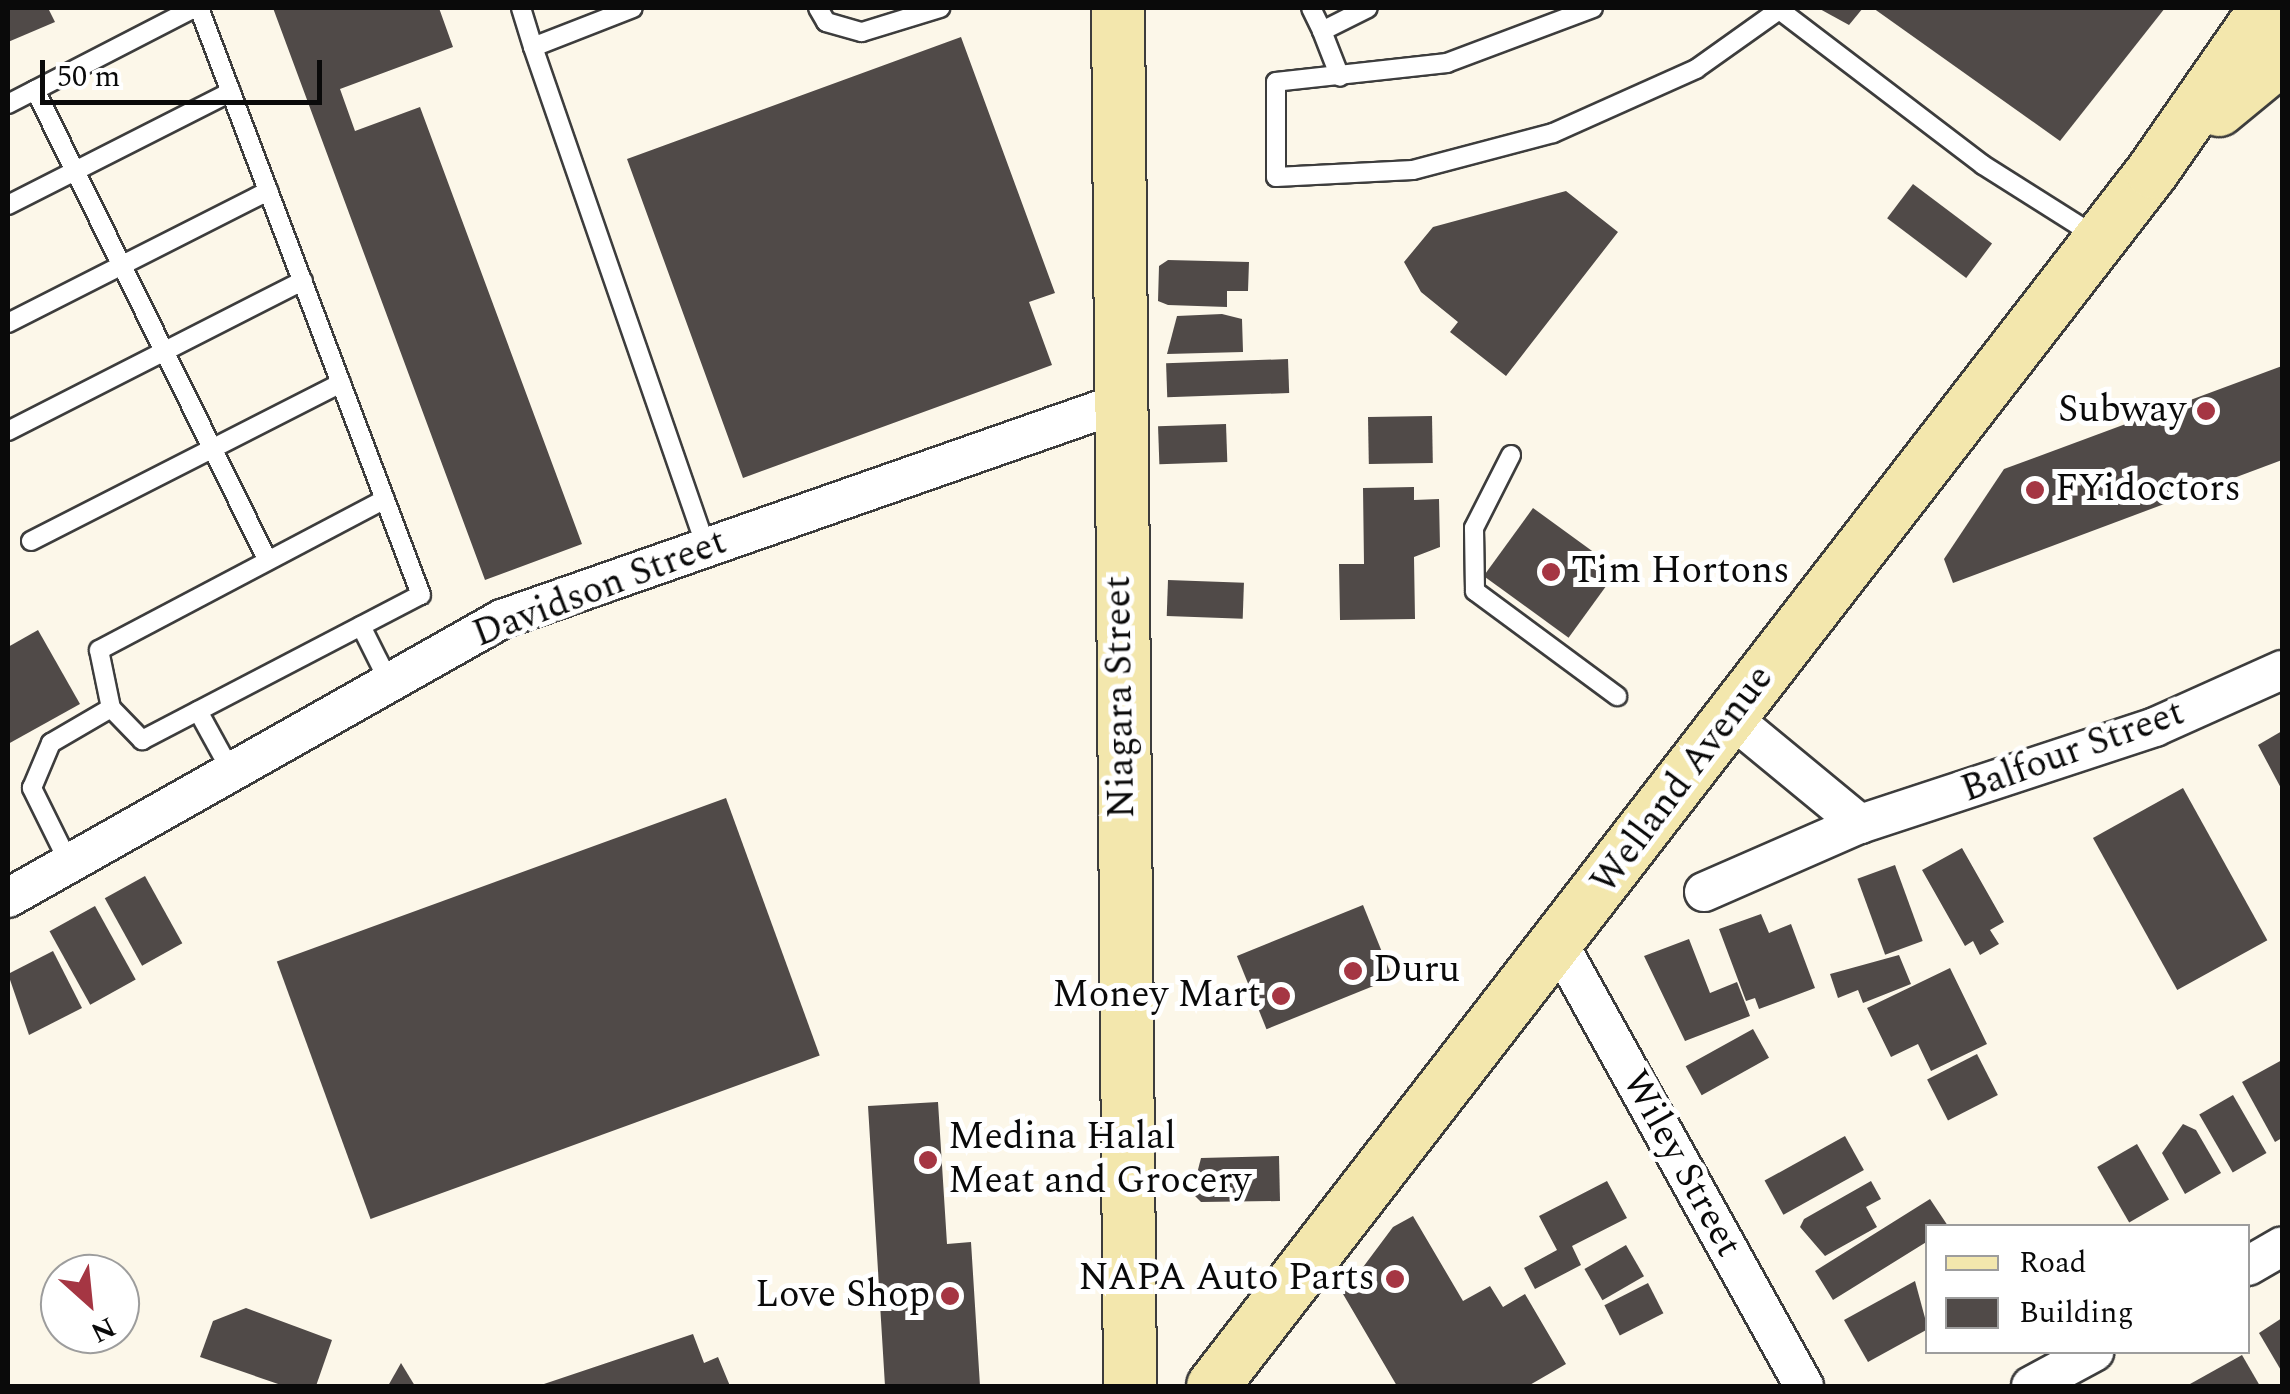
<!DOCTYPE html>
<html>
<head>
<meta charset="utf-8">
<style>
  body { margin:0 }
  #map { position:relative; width:2290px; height:1394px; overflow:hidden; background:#fcf7e9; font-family:Spectral,serif }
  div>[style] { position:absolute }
  .building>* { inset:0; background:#504a48; transform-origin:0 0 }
  .roads { filter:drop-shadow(2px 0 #3d3d3d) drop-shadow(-2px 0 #3d3d3d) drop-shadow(0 2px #3d3d3d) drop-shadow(0 -2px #3d3d3d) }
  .service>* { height:18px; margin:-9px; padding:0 9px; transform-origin:9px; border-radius:9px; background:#fff }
  .minor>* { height:38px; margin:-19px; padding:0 19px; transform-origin:19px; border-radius:19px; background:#fff }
  .secondary>* { height:52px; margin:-26px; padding:0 26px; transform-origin:26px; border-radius:26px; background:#f3e7ad }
  .dots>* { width:28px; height:28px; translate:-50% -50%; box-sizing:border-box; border:5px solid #fff; border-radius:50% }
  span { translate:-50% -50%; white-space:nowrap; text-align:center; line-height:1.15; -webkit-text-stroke:10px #fff; paint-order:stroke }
  .poi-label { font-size:38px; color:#0a0a0a }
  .right { translate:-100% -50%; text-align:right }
  .left { translate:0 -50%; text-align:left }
  .street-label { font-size:38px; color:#0a0a0a }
  .frame { position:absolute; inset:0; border:10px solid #0a0a0a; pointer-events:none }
  .legend { position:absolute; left:1925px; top:1224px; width:325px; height:130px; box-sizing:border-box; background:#fff; border:2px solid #9d9d9d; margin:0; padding:12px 18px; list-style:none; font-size:30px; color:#0a0a0a }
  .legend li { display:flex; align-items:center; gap:20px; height:50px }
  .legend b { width:50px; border:2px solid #9d9d9d }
  .north { position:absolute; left:40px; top:1254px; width:100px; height:100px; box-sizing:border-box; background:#fff; border:2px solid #9d9d9d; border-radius:50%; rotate:153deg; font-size:28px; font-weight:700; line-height:40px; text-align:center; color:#0a0a0a }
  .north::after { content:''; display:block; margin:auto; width:35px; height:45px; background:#a53643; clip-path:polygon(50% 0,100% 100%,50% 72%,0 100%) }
  .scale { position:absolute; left:40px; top:60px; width:282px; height:45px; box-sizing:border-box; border:5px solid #0a0a0a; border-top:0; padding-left:12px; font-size:30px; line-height:35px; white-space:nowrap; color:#0a0a0a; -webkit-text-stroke:8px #fff; paint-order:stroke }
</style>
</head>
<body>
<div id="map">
  <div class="building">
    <div style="clip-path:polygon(8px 8px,48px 8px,55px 22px,8px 42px)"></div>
    <div style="clip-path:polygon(273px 8px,439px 8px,453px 47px,340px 89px,355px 131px,420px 107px,582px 544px,485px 580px)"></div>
    <div style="clip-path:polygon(1818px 8px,1863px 8px,1849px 25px)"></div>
    <div style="clip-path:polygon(1873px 8px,2165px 8px,2060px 141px)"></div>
    <div style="clip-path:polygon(961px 37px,1055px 293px,1029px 302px,1052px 365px,743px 478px,627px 159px)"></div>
    <div style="left:1913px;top:184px;width:99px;height:43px;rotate:37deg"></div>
    <div style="clip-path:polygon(1566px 191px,1618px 232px,1506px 376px,1450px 332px,1458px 322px,1421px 292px,1404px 262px,1433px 227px)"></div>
    <div style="clip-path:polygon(1168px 260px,1249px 262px,1248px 291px,1227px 291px,1227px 307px,1168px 305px,1158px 301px,1159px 266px)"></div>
    <div style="clip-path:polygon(1222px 314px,1242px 319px,1243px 352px,1167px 354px,1177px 316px)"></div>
    <div style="left:1288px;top:359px;width:34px;height:122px;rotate:88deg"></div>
    <div style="clip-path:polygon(2282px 366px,2282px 460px,1953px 583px,1944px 559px,2004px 469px)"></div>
    <div style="left:1432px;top:416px;width:47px;height:64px;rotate:89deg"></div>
    <div style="left:1226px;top:424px;width:38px;height:68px;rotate:88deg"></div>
    <div style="clip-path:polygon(1414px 487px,1414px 500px,1439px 499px,1440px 547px,1414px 557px,1415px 619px,1340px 620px,1339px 564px,1364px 564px,1363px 488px)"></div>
    <div style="left:1533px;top:508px;width:105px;height:84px;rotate:36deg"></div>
    <div style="left:1168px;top:580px;width:76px;height:36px;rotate:2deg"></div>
    <div style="clip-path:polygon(38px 630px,80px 704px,8px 744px,8px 647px)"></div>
    <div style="clip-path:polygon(2282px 731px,2282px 790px,2258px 745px)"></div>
    <div style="left:2183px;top:788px;width:174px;height:103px;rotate:61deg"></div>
    <div style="left:726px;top:798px;width:274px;height:478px;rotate:70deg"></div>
    <div style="clip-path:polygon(1962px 848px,2004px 922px,1990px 930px,1999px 944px,1980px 955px,1973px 941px,1965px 946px,1922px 870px)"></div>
    <div style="left:1895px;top:865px;width:81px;height:40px;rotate:70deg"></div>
    <div style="left:145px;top:876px;width:77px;height:46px;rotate:61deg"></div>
    <div style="left:1363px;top:905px;width:79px;height:136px;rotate:68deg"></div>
    <div style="left:95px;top:906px;width:84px;height:52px;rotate:61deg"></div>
    <div style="clip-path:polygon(1761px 914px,1769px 933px,1791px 924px,1815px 988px,1759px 1009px,1755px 998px,1746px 1001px,1719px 929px)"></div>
    <div style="clip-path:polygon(1689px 939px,1710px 993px,1737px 982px,1750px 1016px,1685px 1041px,1644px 956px)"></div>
    <div style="clip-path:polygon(53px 951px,82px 1008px,29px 1035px,8px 974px)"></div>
    <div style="clip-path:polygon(1899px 955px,1911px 984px,1863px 1003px,1858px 990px,1838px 998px,1830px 974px)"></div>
    <div style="clip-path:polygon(1950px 968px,1987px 1044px,1931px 1071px,1918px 1044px,1891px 1057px,1867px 1008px)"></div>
    <div style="left:1753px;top:1029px;width:33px;height:77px;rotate:61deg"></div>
    <div style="left:1977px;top:1054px;width:46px;height:56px;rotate:63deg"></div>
    <div style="clip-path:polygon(2282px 1060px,2282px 1138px,2275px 1142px,2242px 1082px)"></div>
    <div style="left:2233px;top:1095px;width:67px;height:39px;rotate:60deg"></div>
    <div style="clip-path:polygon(938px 1102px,947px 1244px,971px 1242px,980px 1386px,885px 1386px,868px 1106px)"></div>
    <div style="clip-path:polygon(2183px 1124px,2196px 1130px,2221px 1173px,2185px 1194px,2162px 1153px)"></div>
    <div style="left:1845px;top:1136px;width:39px;height:92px;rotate:61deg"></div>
    <div style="left:2137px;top:1144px;width:64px;height:46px;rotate:60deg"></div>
    <div style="clip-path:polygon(1279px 1156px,1280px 1201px,1201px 1202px,1192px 1193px,1201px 1158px)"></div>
    <div style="clip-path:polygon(1607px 1181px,1627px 1218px,1572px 1246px,1581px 1265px,1535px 1289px,1524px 1268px,1557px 1250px,1539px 1216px)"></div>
    <div style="clip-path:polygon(1871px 1181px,1881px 1199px,1866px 1207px,1877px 1227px,1825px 1256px,1800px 1227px,1804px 1219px)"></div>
    <div style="clip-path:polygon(1930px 1199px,1948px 1226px,1928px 1226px,1928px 1241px,1833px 1300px,1815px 1271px)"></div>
    <div style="clip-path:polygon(1413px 1216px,1463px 1301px,1490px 1286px,1503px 1307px,1525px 1294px,1566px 1364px,1528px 1386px,1397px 1386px,1343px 1294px,1393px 1227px)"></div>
    <div style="left:1626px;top:1245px;width:36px;height:48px;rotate:60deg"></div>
    <div style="clip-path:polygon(1915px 1281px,1928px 1329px,1868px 1362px,1844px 1320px)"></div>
    <div style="left:1648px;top:1283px;width:34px;height:49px;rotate:63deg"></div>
    <div style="clip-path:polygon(246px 1308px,332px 1340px,316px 1386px,284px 1386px,200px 1357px,213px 1321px)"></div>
    <div style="clip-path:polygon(2282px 1318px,2282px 1372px,2259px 1333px)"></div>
    <div style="clip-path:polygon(693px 1334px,704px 1363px,718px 1357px,730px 1386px,538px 1386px)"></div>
    <div style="clip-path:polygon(2242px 1355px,2260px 1386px,2191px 1386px,2190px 1384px)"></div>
    <div style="clip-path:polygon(401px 1363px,415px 1386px,388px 1386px)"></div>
  </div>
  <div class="roads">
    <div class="service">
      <div style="left:521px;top:8px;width:41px;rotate:72.9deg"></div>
      <div style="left:533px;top:47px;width:107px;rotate:-21.3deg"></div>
      <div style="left:818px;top:8px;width:16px;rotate:60deg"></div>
      <div style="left:826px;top:22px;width:37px;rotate:16deg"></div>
      <div style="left:862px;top:32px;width:82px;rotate:-17.1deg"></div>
      <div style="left:1311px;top:8px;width:25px;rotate:64deg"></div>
      <div style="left:1322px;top:31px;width:51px;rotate:-26.6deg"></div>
      <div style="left:1593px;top:8px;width:156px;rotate:159.4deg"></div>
      <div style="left:1447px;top:63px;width:172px;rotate:173.7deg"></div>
      <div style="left:1276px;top:82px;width:95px;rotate:90deg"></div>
      <div style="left:1276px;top:177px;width:137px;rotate:-2.9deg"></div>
      <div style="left:1413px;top:170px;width:145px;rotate:-14.8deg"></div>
      <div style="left:1553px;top:133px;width:157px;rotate:-24.1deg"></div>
      <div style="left:1696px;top:69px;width:102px;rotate:-35.4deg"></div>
      <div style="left:1777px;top:8px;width:259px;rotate:37.3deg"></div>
      <div style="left:1983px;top:165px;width:135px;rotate:32.3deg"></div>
      <div style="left:1322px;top:31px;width:49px;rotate:68.6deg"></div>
      <div style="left:533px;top:47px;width:529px;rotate:70.91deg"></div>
      <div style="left:35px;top:90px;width:525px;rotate:63.68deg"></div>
      <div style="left:8px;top:104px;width:209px;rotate:-27.3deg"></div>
      <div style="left:8px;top:205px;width:250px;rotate:-26.9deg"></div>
      <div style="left:8px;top:323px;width:292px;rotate:-26.9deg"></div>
      <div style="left:8px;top:431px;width:331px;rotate:-27deg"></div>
      <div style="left:1511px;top:455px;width:82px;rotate:116.9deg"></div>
      <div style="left:1474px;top:528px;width:63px;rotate:89.1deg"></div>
      <div style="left:1475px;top:591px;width:177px;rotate:36.5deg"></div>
      <div style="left:31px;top:541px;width:348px;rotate:-27deg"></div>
      <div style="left:361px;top:626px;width:63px;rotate:63.4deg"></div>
      <div style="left:111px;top:708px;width:59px;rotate:-101.7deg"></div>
      <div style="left:99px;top:650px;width:323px;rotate:-27.8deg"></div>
      <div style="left:198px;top:711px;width:68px;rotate:61.2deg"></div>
      <div style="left:69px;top:863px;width:84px;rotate:-116.3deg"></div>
      <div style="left:32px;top:788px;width:49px;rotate:-67.1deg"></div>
      <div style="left:51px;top:743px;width:69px;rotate:-30.3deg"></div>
      <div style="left:111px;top:708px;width:45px;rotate:45.9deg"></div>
      <div style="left:142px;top:740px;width:314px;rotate:-27.5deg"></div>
      <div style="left:421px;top:595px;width:628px;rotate:-110.72deg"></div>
    </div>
    <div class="minor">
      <div style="left:1729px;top:716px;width:170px;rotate:39.5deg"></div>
      <div style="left:1704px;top:892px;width:170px;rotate:-23.6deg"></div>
      <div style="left:1860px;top:824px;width:311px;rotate:-18.2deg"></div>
      <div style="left:2155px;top:727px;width:139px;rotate:-24.2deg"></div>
      <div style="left:8px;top:898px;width:567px;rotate:-29.46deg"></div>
      <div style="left:502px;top:619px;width:651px;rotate:-19.27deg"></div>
      <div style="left:1557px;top:941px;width:509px;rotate:60.97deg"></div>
      <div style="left:2248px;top:1266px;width:39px;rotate:-30deg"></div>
      <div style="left:2031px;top:1386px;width:72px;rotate:-28.4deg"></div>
    </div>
    <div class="secondary">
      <div style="left:1118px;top:8px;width:1378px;rotate:89.5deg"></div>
      <div style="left:2219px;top:110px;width:82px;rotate:-39.5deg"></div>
      <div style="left:1213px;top:1386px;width:1535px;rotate:-52.28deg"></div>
      <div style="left:2152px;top:172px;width:200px;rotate:-55.2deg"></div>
    </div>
  </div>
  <div class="dots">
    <div style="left:2206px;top:411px;background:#a53643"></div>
    <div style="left:2035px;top:490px;background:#a53643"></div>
    <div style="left:1551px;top:572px;background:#a53643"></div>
    <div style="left:1353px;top:971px;background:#a53643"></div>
    <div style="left:1281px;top:996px;background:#a53643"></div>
    <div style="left:928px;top:1160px;background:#a53643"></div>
    <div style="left:1395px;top:1279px;background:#a53643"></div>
    <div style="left:950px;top:1296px;background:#a53643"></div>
  </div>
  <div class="poi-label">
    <span class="right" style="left:2186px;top:411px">Subway</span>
    <span class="left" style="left:2055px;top:490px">FYidoctors</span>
    <span class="left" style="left:1571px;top:572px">Tim Hortons</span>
    <span class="left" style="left:1373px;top:971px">Duru</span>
    <span class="right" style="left:1261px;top:996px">Money Mart</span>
    <span class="left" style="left:948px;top:1160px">Medina Halal<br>Meat and Grocery</span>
    <span class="right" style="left:1375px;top:1279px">NAPA Auto Parts</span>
    <span class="right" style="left:930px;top:1296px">Love Shop</span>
  </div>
  <div class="street-label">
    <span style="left:600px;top:589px;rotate:-21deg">Davidson Street</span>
    <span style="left:1121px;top:697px;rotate:-91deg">Niagara Street</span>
    <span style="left:2073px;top:752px;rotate:-20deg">Balfour Street</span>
    <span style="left:1683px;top:780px;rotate:-53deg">Welland Avenue</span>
    <span style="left:1681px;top:1164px;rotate:61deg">Wiley Street</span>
  </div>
  <div class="frame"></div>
  <ul class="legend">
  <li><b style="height:12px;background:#f3e7ad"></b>Road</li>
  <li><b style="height:28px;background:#504a48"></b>Building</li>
  </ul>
  <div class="north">N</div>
  <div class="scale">50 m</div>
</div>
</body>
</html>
